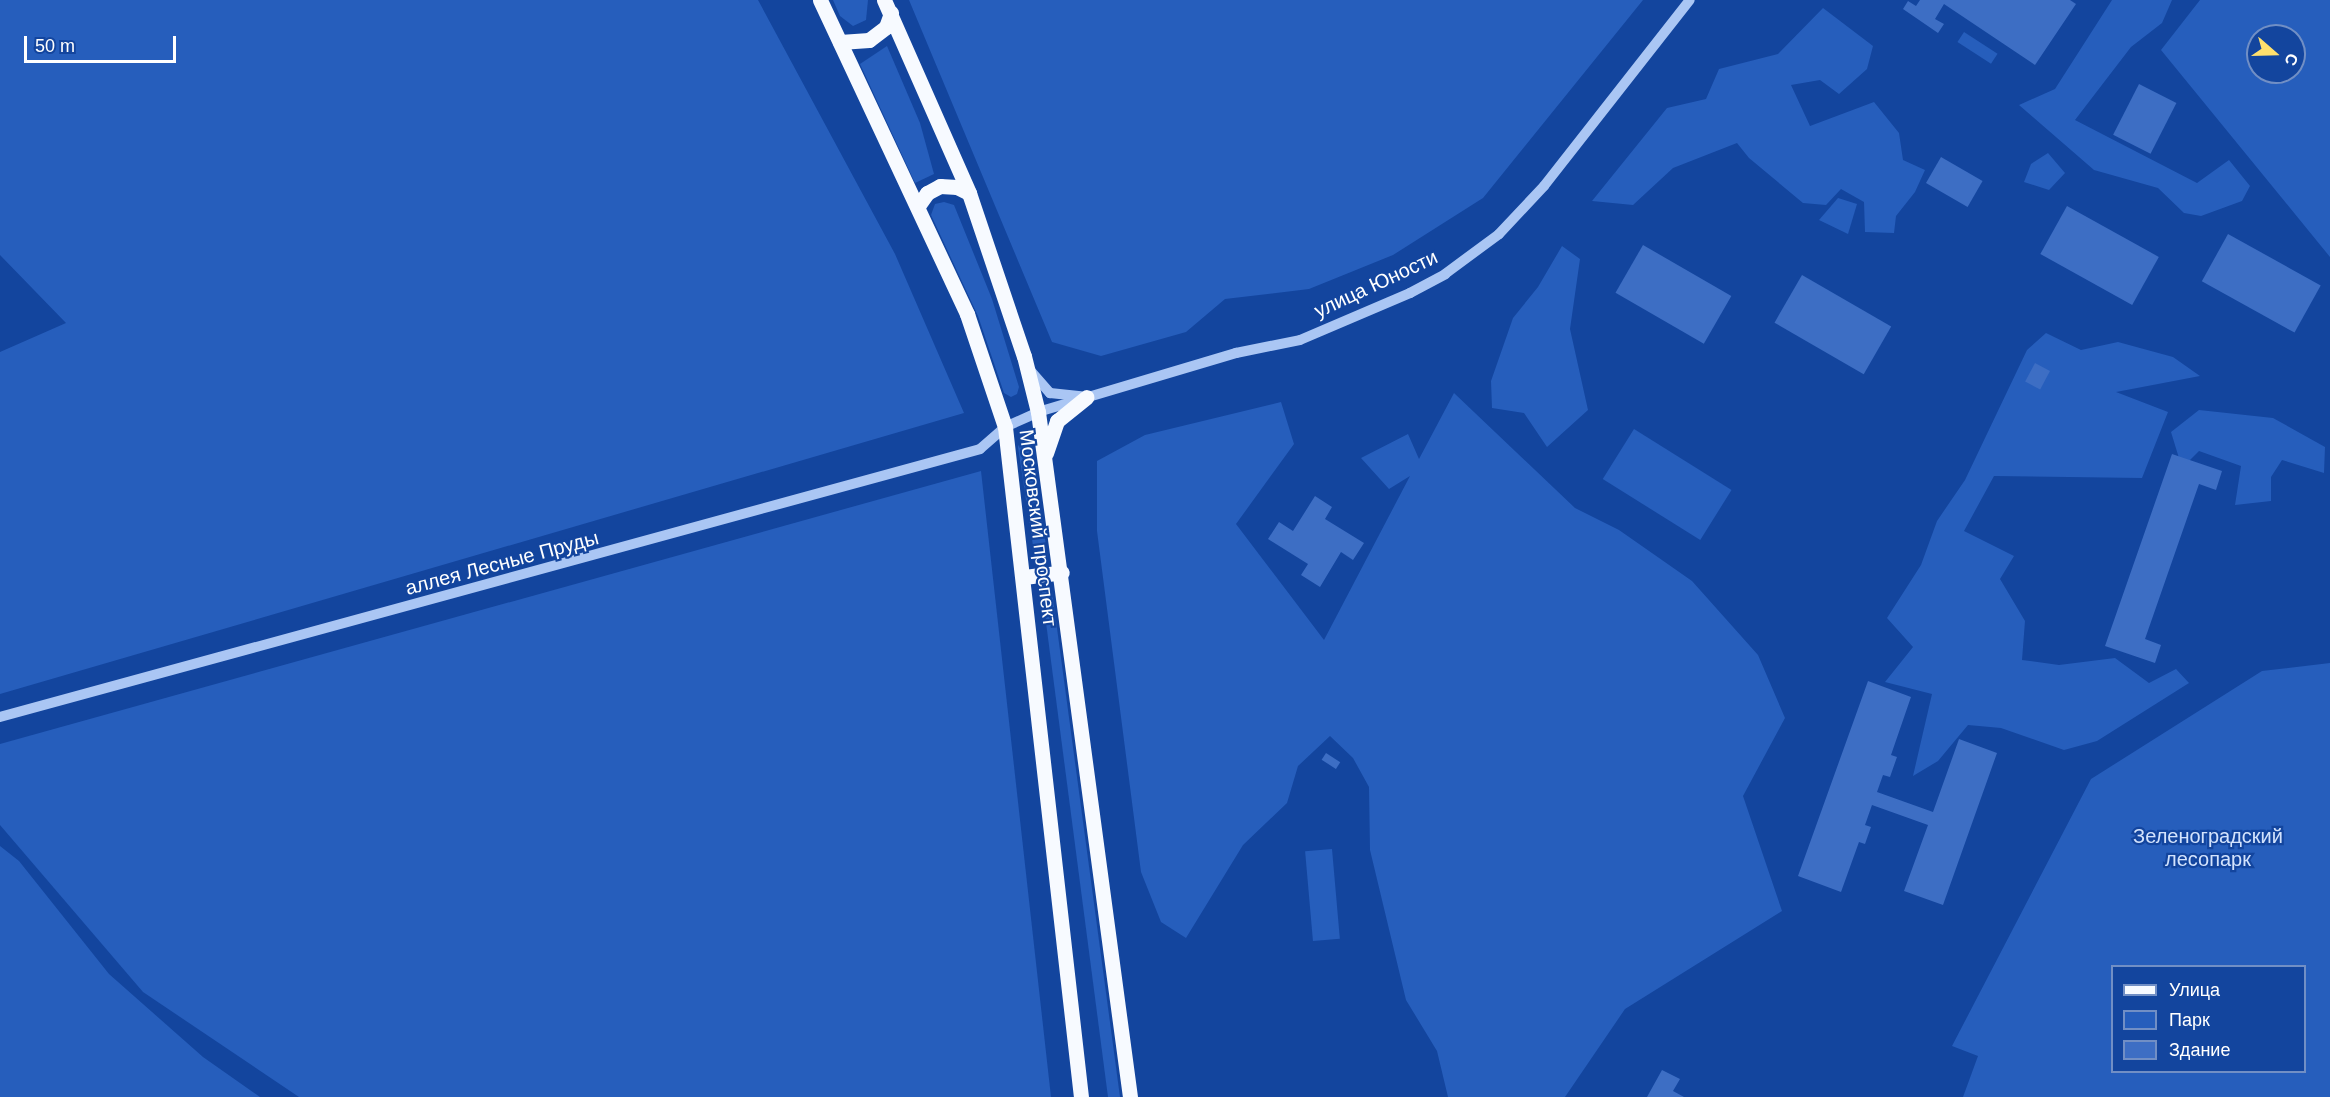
<!DOCTYPE html>
<html>
<head>
<meta charset="utf-8">
<style>
  body { margin:0 }
  #map { position:relative; width:2330px; height:1097px; overflow:hidden; background:#13459e; font-family:Arial,sans-serif }
  div>[style] { position:absolute }
  .green>* { inset:0; background:#265ebc; transform-origin:0 0 }
  .building>* { inset:0; background:#3d6ec4; transform-origin:0 0 }
  .minor>* { height:10px; margin:-5px; padding:0 5px; transform-origin:5px; border-radius:5px; background:#aac6f4 }
  .major>* { height:15px; margin:-7.5px; padding:0 7.5px; transform-origin:7.5px; border-radius:7.5px; background:#f7faff }
  span { translate:-50% -50%; white-space:nowrap; text-align:center; line-height:1.15; -webkit-text-stroke:4.5px #13459e; paint-order:stroke }
  .street-label { font-size:20px; color:#fff }
  .park-label { font-size:20px; color:#d3e3fd }
  .legend { position:absolute; left:2111px; top:965px; width:195px; height:108px; box-sizing:border-box; background:#13459e; border:2px solid #718fc5; margin:0; padding:8px 10px; list-style:none; font-size:18px; color:#fff }
  .legend li { display:flex; align-items:center; gap:12px; height:30px }
  .legend b { width:30px; border:2px solid #718fc5 }
  .north { position:absolute; left:2246px; top:24px; width:60px; height:60px; box-sizing:border-box; background:#13459e; border:2px solid #718fc5; border-radius:50%; rotate:110deg; font-size:16px; font-weight:700; line-height:24px; text-align:center; color:#fff }
  .north::after { content:''; display:block; margin:auto; width:21px; height:27px; background:#ffe06d; clip-path:polygon(50% 0,100% 100%,50% 72%,0 100%) }
  .scale { position:absolute; left:24px; top:36px; width:152px; height:27px; box-sizing:border-box; border:3px solid #fff; border-top:0; padding-left:8px; font-size:18px; line-height:21px; white-space:nowrap; color:#fff; -webkit-text-stroke:4px #13459e; paint-order:stroke }
</style>
</head>
<body>
<div id="map">
  <div class="green">
    <div style="clip-path:polygon(0 0,758px 0,895px 254px,964px 413px,0 694px,0 352px,66px 323px,0 255px)"></div>
    <div style="clip-path:polygon(833px 0,868px 0,866px 20px,853px 26px,840px 16px)"></div>
    <div style="clip-path:polygon(909px 0,1643px 0,1483px 198px,1393px 255px,1309px 289px,1225px 299px,1186px 332px,1101px 356px,1052px 342px)"></div>
    <div style="clip-path:polygon(2112px 0,2172px 0,2162px 23px,2131px 47px,2075px 120px,2197px 183px,2229px 160px,2250px 186px,2242px 201px,2201px 216px,2184px 213px,2158px 188px,2094px 170px,2019px 105px,2055px 89px)"></div>
    <div style="clip-path:polygon(evenodd,2200px 0,2330px 0,2330px 257px,2161px 50px,2200px 0,2258px 36px,2294px 36px,2294px 72px,2258px 72px,2258px 36px)"></div>
    <div style="clip-path:polygon(1823px 8px,1873px 46px,1867px 69px,1839px 94px,1820px 80px,1791px 85px,1810px 126px,1874px 102px,1899px 133px,1903px 160px,1925px 170px,1915px 192px,1896px 216px,1894px 233px,1865px 232px,1864px 202px,1841px 189px,1826px 205px,1803px 203px,1749px 158px,1737px 143px,1673px 168px,1633px 205px,1592px 201px,1667px 108px,1706px 99px,1719px 69px,1778px 54px)"></div>
    <div style="left:1964px;top:32px;width:40px;height:12px;rotate:33deg"></div>
    <div style="clip-path:polygon(887px 46px,920px 123px,934px 174px,915px 183px,860px 64px)"></div>
    <div style="clip-path:polygon(2048px 153px,2065px 173px,2049px 190px,2024px 182px,2031px 164px)"></div>
    <div style="clip-path:polygon(1838px 198px,1857px 204px,1848px 234px,1819px 220px)"></div>
    <div style="clip-path:polygon(944px 202px,954px 205px,992px 299px,1019px 387px,1017px 394px,1011px 397px,1004px 393px,978px 316px,931px 215px,935px 204px)"></div>
    <div style="clip-path:polygon(1562px 246px,1580px 259px,1570px 329px,1588px 410px,1547px 447px,1524px 413px,1492px 408px,1491px 381px,1513px 318px,1538px 287px)"></div>
    <div style="clip-path:polygon(2046px 333px,2081px 350px,2118px 342px,2173px 357px,2200px 376px,2116px 392px,2168px 412px,2142px 478px,1994px 476px,1964px 531px,2014px 556px,2000px 579px,2025px 621px,2022px 660px,2059px 665px,2115px 658px,2149px 683px,2176px 669px,2189px 683px,2097px 741px,2064px 750px,2001px 728px,1968px 725px,1938px 761px,1913px 776px,1932px 694px,1885px 682px,1913px 647px,1887px 618px,1921px 565px,1937px 521px,1965px 480px,2027px 350px)"></div>
    <div style="clip-path:polygon(1454px 393px,1575px 508px,1619px 530px,1692px 581px,1758px 655px,1785px 718px,1743px 796px,1782px 911px,1625px 1009px,1565px 1097px,1448px 1097px,1437px 1051px,1406px 1000px,1370px 850px,1369px 787px,1353px 758px,1330px 736px,1298px 766px,1287px 803px,1243px 845px,1186px 938px,1161px 922px,1141px 872px,1097px 531px,1097px 461px,1145px 435px,1281px 402px,1294px 444px,1236px 524px,1324px 640px,1410px 476px,1389px 489px,1361px 458px,1408px 434px,1419px 459px)"></div>
    <div style="clip-path:polygon(2199px 410px,2273px 418px,2325px 447px,2324px 473px,2282px 460px,2271px 477px,2271px 501px,2235px 505px,2241px 466px,2199px 451px,2182px 468px,2171px 432px)"></div>
    <div style="left:1634px;top:429px;width:115px;height:59px;rotate:32deg"></div>
    <div style="clip-path:polygon(1022px 437px,1030px 442px,1048px 558px,1035px 559px,1018px 447px)"></div>
    <div style="clip-path:polygon(981px 471px,1051px 1097px,299px 1097px,143px 992px,0 825px,0 744px)"></div>
    <div style="clip-path:polygon(1048px 587px,1052px 591px,1120px 1097px,1108px 1097px,1042px 592px)"></div>
    <div style="clip-path:polygon(evenodd,2330px 663px,2330px 1097px,1963px 1097px,1978px 1056px,1952px 1046px,2091px 779px,2262px 671px,2330px 663px,2112px 966px,2304px 966px,2304px 1072px,2112px 1072px,2112px 966px)"></div>
    <div style="clip-path:polygon(0 846px,19px 861px,109px 974px,203px 1057px,260px 1097px,0 1097px)"></div>
    <div style="left:1332px;top:849px;width:90px;height:27px;rotate:85deg"></div>
  </div>
  <div class="building">
    <div style="clip-path:polygon(1920px 0,2070px 0,2076px 4px,2035px 65px,1944px 4px,1935px 19px,1944px 24px,1938px 33px,1903px 9px,1908px 1px,1916px 6px)"></div>
    <div style="left:2139px;top:84px;width:42px;height:57px;rotate:27deg"></div>
    <div style="left:1941px;top:157px;width:48px;height:30px;rotate:30deg"></div>
    <div style="left:2067px;top:206px;width:105px;height:55px;rotate:29deg"></div>
    <div style="left:2228px;top:234px;width:106px;height:54px;rotate:29deg"></div>
    <div style="left:1643px;top:245px;width:102px;height:55px;rotate:30deg"></div>
    <div style="left:1802px;top:275px;width:103px;height:55px;rotate:30deg"></div>
    <div style="left:2035px;top:363px;width:17px;height:21px;rotate:28deg"></div>
    <div style="clip-path:polygon(2172px 454px,2222px 471px,2216px 490px,2199px 484px,2145px 639px,2161px 645px,2155px 663px,2105px 646px)"></div>
    <div style="clip-path:polygon(1315px 496px,1332px 507px,1325px 519px,1364px 543px,1353px 560px,1341px 552px,1320px 587px,1301px 575px,1308px 564px,1268px 539px,1279px 522px,1293px 531px)"></div>
    <div style="clip-path:polygon(1868px 681px,1911px 697px,1891px 755px,1897px 757px,1890px 777px,1883px 775px,1877px 792px,1933px 812px,1959px 739px,1997px 753px,1943px 905px,1904px 891px,1928px 825px,1872px 805px,1865px 825px,1871px 827px,1865px 844px,1859px 842px,1841px 892px,1798px 876px)"></div>
    <div style="left:1326px;top:753px;width:17px;height:8px;rotate:33deg"></div>
    <div style="clip-path:polygon(1662px 1070px,1680px 1079px,1673px 1091px,1684px 1097px,1647px 1097px)"></div>
  </div>
  <div class="minor">
    <div style="left:1029px;top:369px;width:32px;rotate:49deg"></div>
    <div style="left:1050px;top:393px;width:31px;rotate:6deg"></div>
    <div style="left:0;top:717px;width:1016px;rotate:-15.29deg"></div>
    <div style="left:980px;top:449px;width:33px;rotate:-41deg"></div>
    <div style="left:1005px;top:427px;width:36px;rotate:-24deg"></div>
    <div style="left:1038px;top:412px;width:207px;rotate:-16.6deg"></div>
    <div style="left:1236px;top:353px;width:65px;rotate:-11.5deg"></div>
    <div style="left:1300px;top:340px;width:120px;rotate:-23.1deg"></div>
    <div style="left:1410px;top:293px;width:40px;rotate:-28deg"></div>
    <div style="left:1445px;top:274px;width:67px;rotate:-36.5deg"></div>
    <div style="left:1499px;top:234px;width:66px;rotate:-46.8deg"></div>
    <div style="left:1544px;top:186px;width:236px;rotate:-51.9deg"></div>
  </div>
  <div class="major">
    <div style="left:820px;top:0;width:347px;rotate:64.9deg"></div>
    <div style="left:967px;top:314px;width:119px;rotate:71.4deg"></div>
    <div style="left:1005px;top:427px;width:674px;rotate:83.53deg"></div>
    <div style="left:884px;top:0;width:211px;rotate:66.2deg"></div>
    <div style="left:969px;top:193px;width:172px;rotate:71.4deg"></div>
    <div style="left:1024px;top:356px;width:58px;rotate:76deg"></div>
    <div style="left:1038px;top:412px;width:691px;rotate:82.35deg"></div>
    <div style="left:840px;top:42px;width:29px;rotate:-4deg"></div>
    <div style="left:869px;top:40px;width:21px;rotate:-37deg"></div>
    <div style="left:886px;top:27px;width:15px;rotate:-70deg"></div>
    <div style="left:918px;top:206px;width:16px;rotate:-55deg"></div>
    <div style="left:927px;top:193px;width:15px;rotate:-28deg"></div>
    <div style="left:940px;top:186px;width:17px;rotate:3deg"></div>
    <div style="left:957px;top:187px;width:13px;rotate:27deg"></div>
    <div style="left:1046px;top:453px;width:34px;rotate:-71deg"></div>
    <div style="left:1057px;top:421px;width:38px;rotate:-39deg"></div>
    <div style="left:1024px;top:577px;width:38px;rotate:-7deg"></div>
  </div>
  <div class="street-label">
    <span style="left:1376px;top:284px;rotate:-25deg">улица Юности</span>
    <span style="left:1038px;top:528px;rotate:83deg">Московский проспект</span>
    <span style="left:502px;top:563px;rotate:-15deg">аллея Лесные Пруды</span>
  </div>
  <div class="park-label">
    <span style="left:2208px;top:848px">Зеленоградский<br>лесопарк</span>
  </div>
  <ul class="legend">
  <li><b style="height:8px;background:#f7faff"></b>Улица</li>
  <li><b style="height:16px;background:#265ebc"></b>Парк</li>
  <li><b style="height:16px;background:#3d6ec4"></b>Здание</li>
  </ul>
  <div class="north">С</div>
  <div class="scale">50 m</div>
</div>
</body>
</html>
